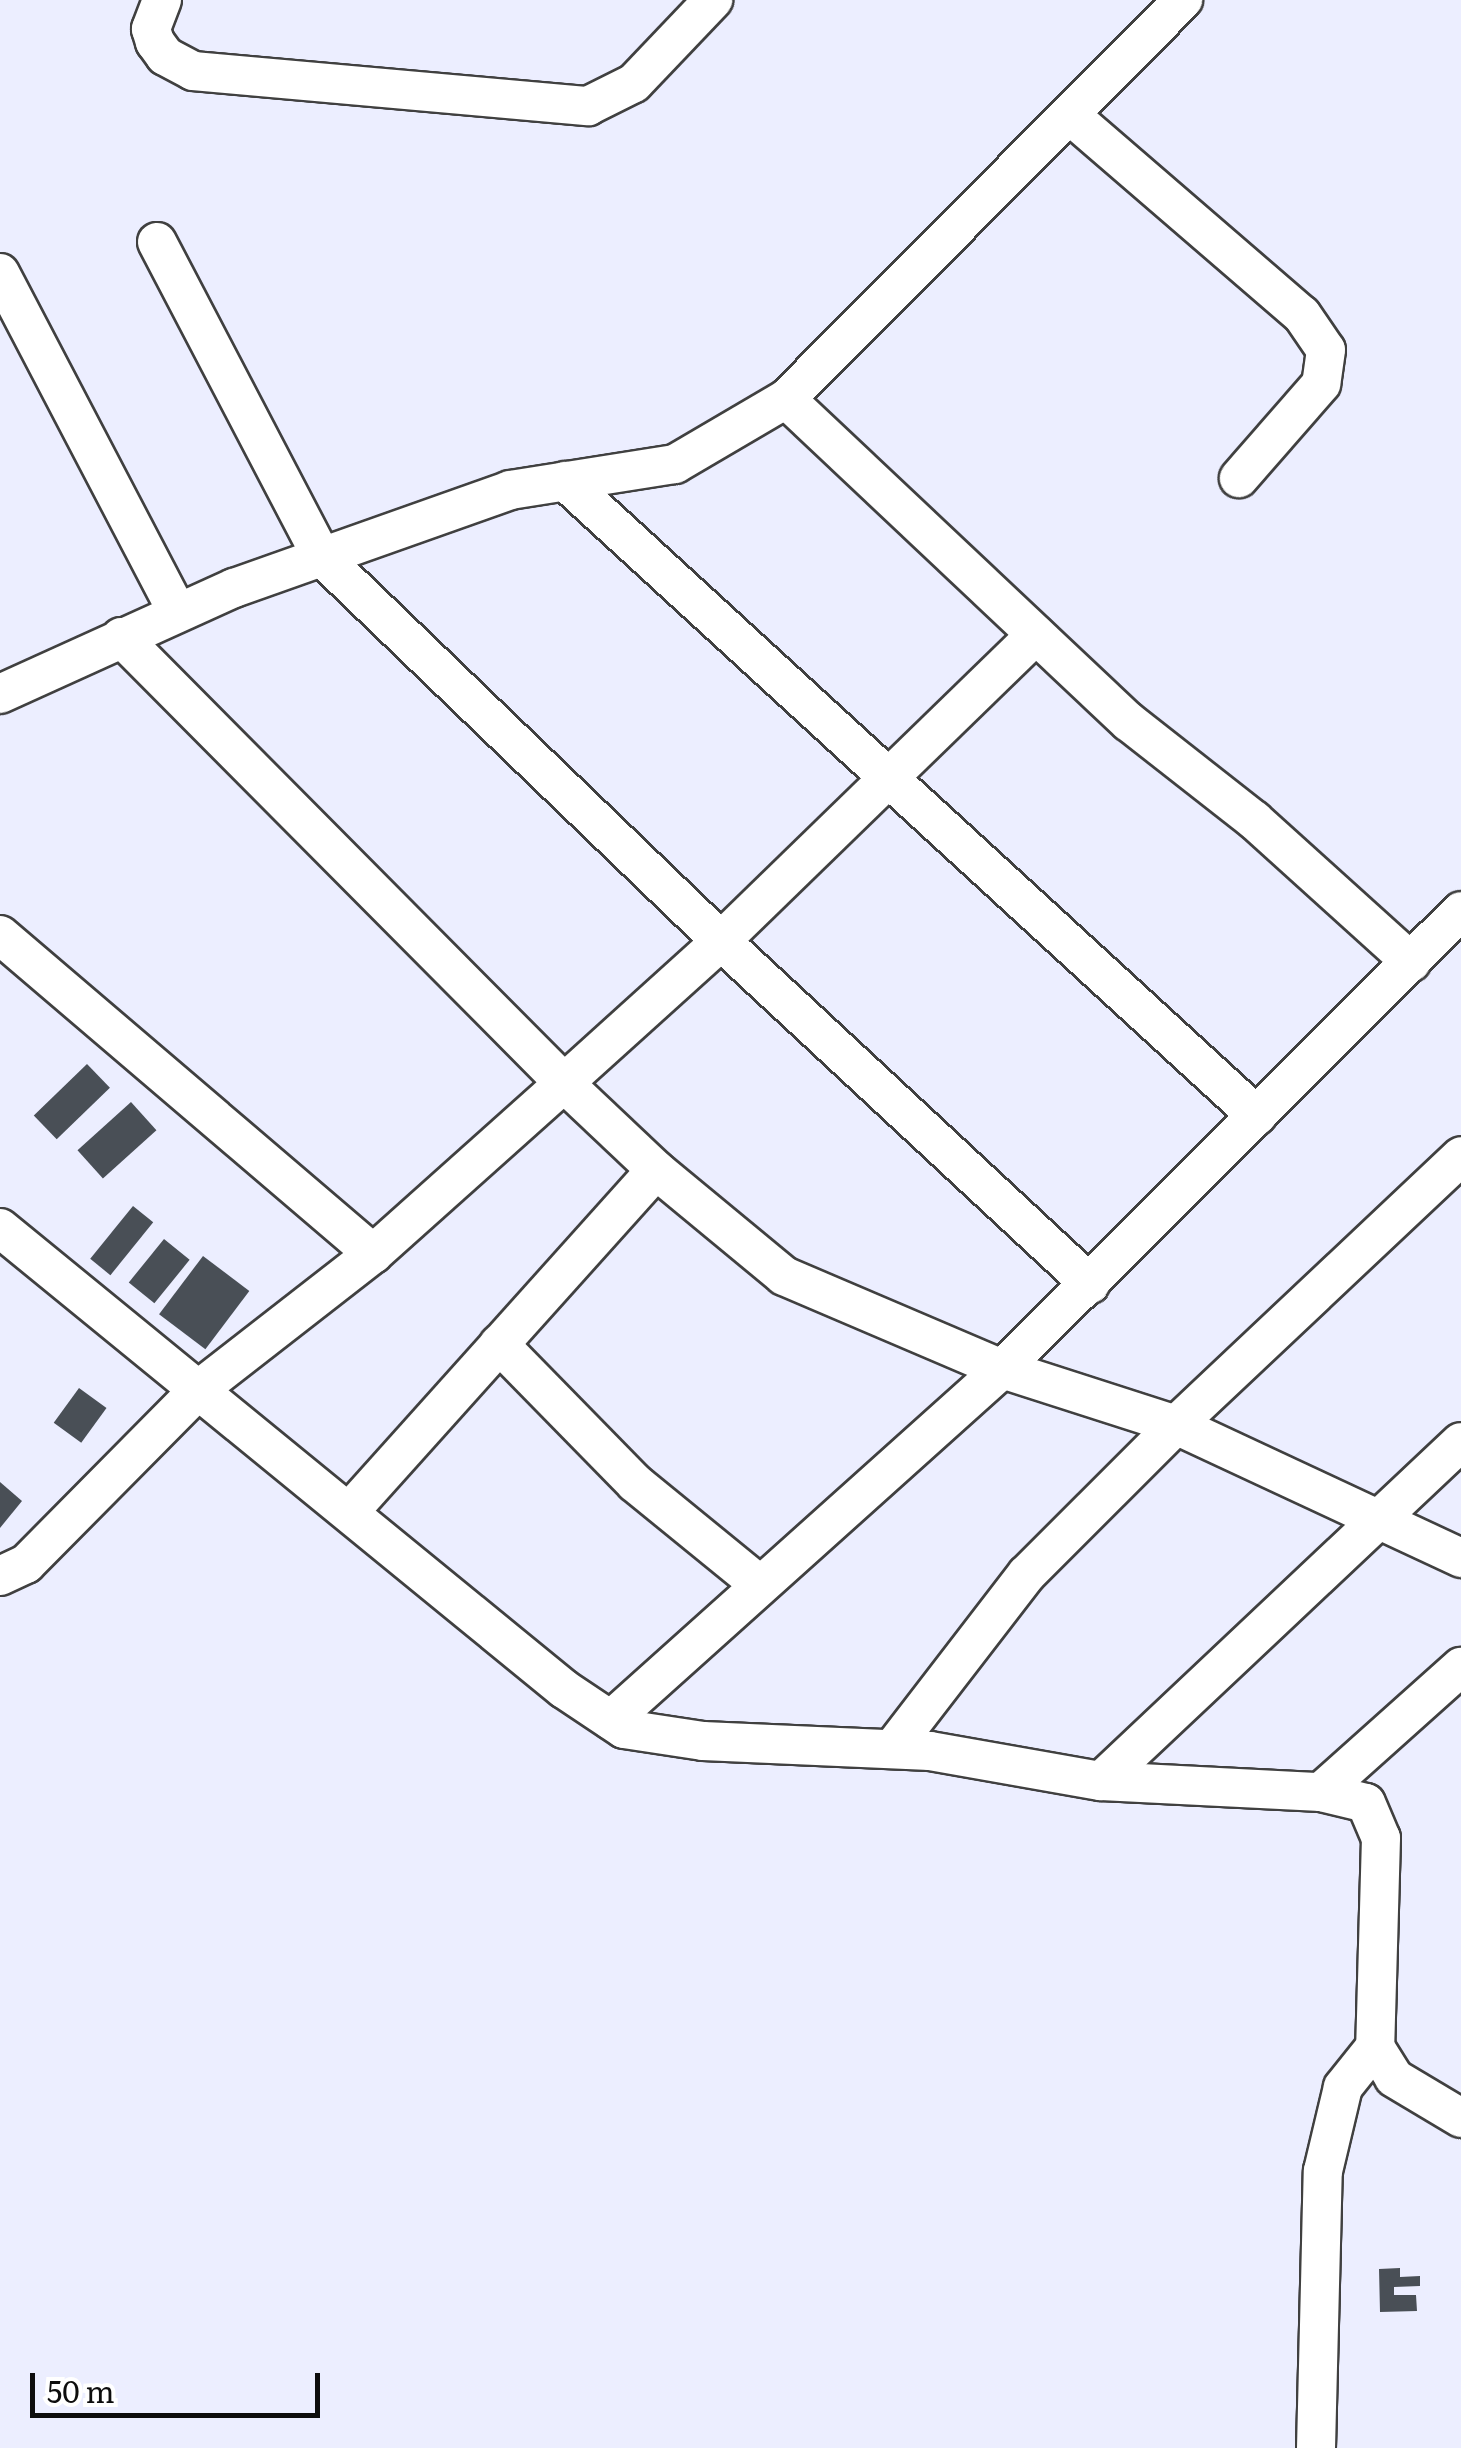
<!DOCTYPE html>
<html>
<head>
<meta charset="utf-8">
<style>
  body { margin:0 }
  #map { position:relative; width:1461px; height:2448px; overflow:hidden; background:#eceeff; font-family:Literata,serif }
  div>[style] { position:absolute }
  .building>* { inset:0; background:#494f56; transform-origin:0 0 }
  .roads { filter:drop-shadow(2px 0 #404040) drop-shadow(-2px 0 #404040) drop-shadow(0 2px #404040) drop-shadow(0 -2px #404040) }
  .street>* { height:38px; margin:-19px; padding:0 19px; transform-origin:19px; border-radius:19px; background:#fff }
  span { translate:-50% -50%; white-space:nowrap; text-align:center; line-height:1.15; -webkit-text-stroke:10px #fff; paint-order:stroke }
  .scale { position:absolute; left:30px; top:2373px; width:290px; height:45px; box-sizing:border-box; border:5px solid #0d0d0d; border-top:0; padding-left:12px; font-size:30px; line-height:35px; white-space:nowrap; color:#0d0d0d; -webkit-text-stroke:8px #fff; paint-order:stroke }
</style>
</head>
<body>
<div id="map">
  <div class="building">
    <div style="left:87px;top:1064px;width:33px;height:74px;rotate:46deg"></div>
    <div style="left:131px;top:1102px;width:38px;height:72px;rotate:48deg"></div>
    <div style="left:133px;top:1206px;width:26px;height:68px;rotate:39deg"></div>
    <div style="left:164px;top:1239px;width:33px;height:56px;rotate:39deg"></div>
    <div style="left:203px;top:1256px;width:58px;height:73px;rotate:37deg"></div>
    <div style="left:79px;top:1388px;width:34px;height:43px;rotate:36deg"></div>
    <div style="clip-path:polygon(0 1482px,22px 1501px,0 1528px)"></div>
    <div style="clip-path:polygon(1400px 2268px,1400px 2277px,1420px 2276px,1420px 2286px,1394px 2287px,1394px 2295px,1416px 2295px,1417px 2311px,1380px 2312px,1379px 2269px)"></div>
  </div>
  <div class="roads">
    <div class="street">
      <div style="left:162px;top:0;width:31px;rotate:111deg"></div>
      <div style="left:151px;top:29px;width:14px;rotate:73deg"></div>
      <div style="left:155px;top:42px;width:17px;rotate:54deg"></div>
      <div style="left:165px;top:56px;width:32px;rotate:28deg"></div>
      <div style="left:193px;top:71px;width:397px;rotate:5.1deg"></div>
      <div style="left:588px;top:106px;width:51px;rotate:-26.6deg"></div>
      <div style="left:634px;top:83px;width:115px;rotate:-46.4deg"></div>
      <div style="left:1070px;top:115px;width:306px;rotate:40.8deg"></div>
      <div style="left:1302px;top:315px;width:42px;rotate:55.6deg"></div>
      <div style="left:1326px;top:350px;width:34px;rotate:98deg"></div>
      <div style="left:1321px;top:384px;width:125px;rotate:131.1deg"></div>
      <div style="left:157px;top:242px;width:356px;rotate:62.4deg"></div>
      <div style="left:322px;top:557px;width:554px;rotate:43.9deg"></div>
      <div style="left:721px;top:941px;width:504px;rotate:42.91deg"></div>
      <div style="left:0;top:273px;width:382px;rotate:62.4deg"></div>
      <div style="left:786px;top:399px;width:471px;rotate:43.3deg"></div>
      <div style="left:1129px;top:722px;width:159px;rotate:38.1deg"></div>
      <div style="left:1254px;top:820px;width:212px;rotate:42.1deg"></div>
      <div style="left:565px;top:481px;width:939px;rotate:42.54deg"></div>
      <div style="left:121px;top:637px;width:629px;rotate:45.19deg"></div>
      <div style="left:564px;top:1083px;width:127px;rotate:43.4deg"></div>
      <div style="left:656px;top:1170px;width:166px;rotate:39.6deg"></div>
      <div style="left:784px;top:1276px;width:237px;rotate:23.1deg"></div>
      <div style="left:1002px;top:1369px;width:183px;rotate:17.8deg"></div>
      <div style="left:1176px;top:1425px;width:315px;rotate:25deg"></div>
      <div style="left:0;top:694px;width:257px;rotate:-24.4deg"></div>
      <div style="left:234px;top:588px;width:293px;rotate:-19.5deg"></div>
      <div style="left:510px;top:490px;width:167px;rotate:-9deg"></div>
      <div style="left:675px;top:464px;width:129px;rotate:-30.4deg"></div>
      <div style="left:786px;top:399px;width:563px;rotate:-45.14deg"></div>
      <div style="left:0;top:935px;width:491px;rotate:40.5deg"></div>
      <div style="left:0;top:1228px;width:728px;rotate:39.26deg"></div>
      <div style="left:564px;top:1689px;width:72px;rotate:33.7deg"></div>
      <div style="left:624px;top:1729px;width:80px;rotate:8.6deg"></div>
      <div style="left:703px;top:1741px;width:227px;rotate:2.5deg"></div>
      <div style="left:930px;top:1751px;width:174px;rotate:10deg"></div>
      <div style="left:1101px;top:1781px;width:220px;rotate:2.9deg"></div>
      <div style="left:1321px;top:1792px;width:46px;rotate:13.7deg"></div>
      <div style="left:1366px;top:1803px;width:38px;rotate:67deg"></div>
      <div style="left:1381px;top:1838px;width:209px;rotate:91.6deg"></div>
      <div style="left:1375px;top:2047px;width:36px;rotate:58deg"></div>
      <div style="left:1394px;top:2078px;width:78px;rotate:30.8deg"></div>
      <div style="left:499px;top:1344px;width:194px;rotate:45.6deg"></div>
      <div style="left:635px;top:1483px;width:160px;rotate:39.2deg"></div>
      <div style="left:350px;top:1511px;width:458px;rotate:-48.1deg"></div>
      <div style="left:0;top:1576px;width:29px;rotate:-25deg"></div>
      <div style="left:26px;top:1564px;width:245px;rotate:-45.3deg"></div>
      <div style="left:198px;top:1390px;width:222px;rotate:-37.9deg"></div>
      <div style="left:373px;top:1254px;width:256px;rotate:-41.8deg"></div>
      <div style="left:564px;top:1083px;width:212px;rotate:-42.1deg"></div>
      <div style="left:721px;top:941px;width:439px;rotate:-44.2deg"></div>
      <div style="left:611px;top:1720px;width:525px;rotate:-41.91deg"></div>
      <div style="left:1002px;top:1369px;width:648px;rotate:-44.94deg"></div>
      <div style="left:892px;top:1749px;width:221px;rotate:-52.4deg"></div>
      <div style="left:1027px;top:1574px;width:211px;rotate:-45deg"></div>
      <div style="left:1176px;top:1425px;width:392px;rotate:-43.3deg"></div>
      <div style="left:1101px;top:1781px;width:494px;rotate:-43.3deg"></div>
      <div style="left:1321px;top:1792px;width:188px;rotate:-41.8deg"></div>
      <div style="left:1316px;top:2448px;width:277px;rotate:-88.6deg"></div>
      <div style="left:1323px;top:2171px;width:86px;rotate:-76.6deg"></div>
      <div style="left:1343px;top:2087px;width:51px;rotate:-51.3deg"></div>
    </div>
  </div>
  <div class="scale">50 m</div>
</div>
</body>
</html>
